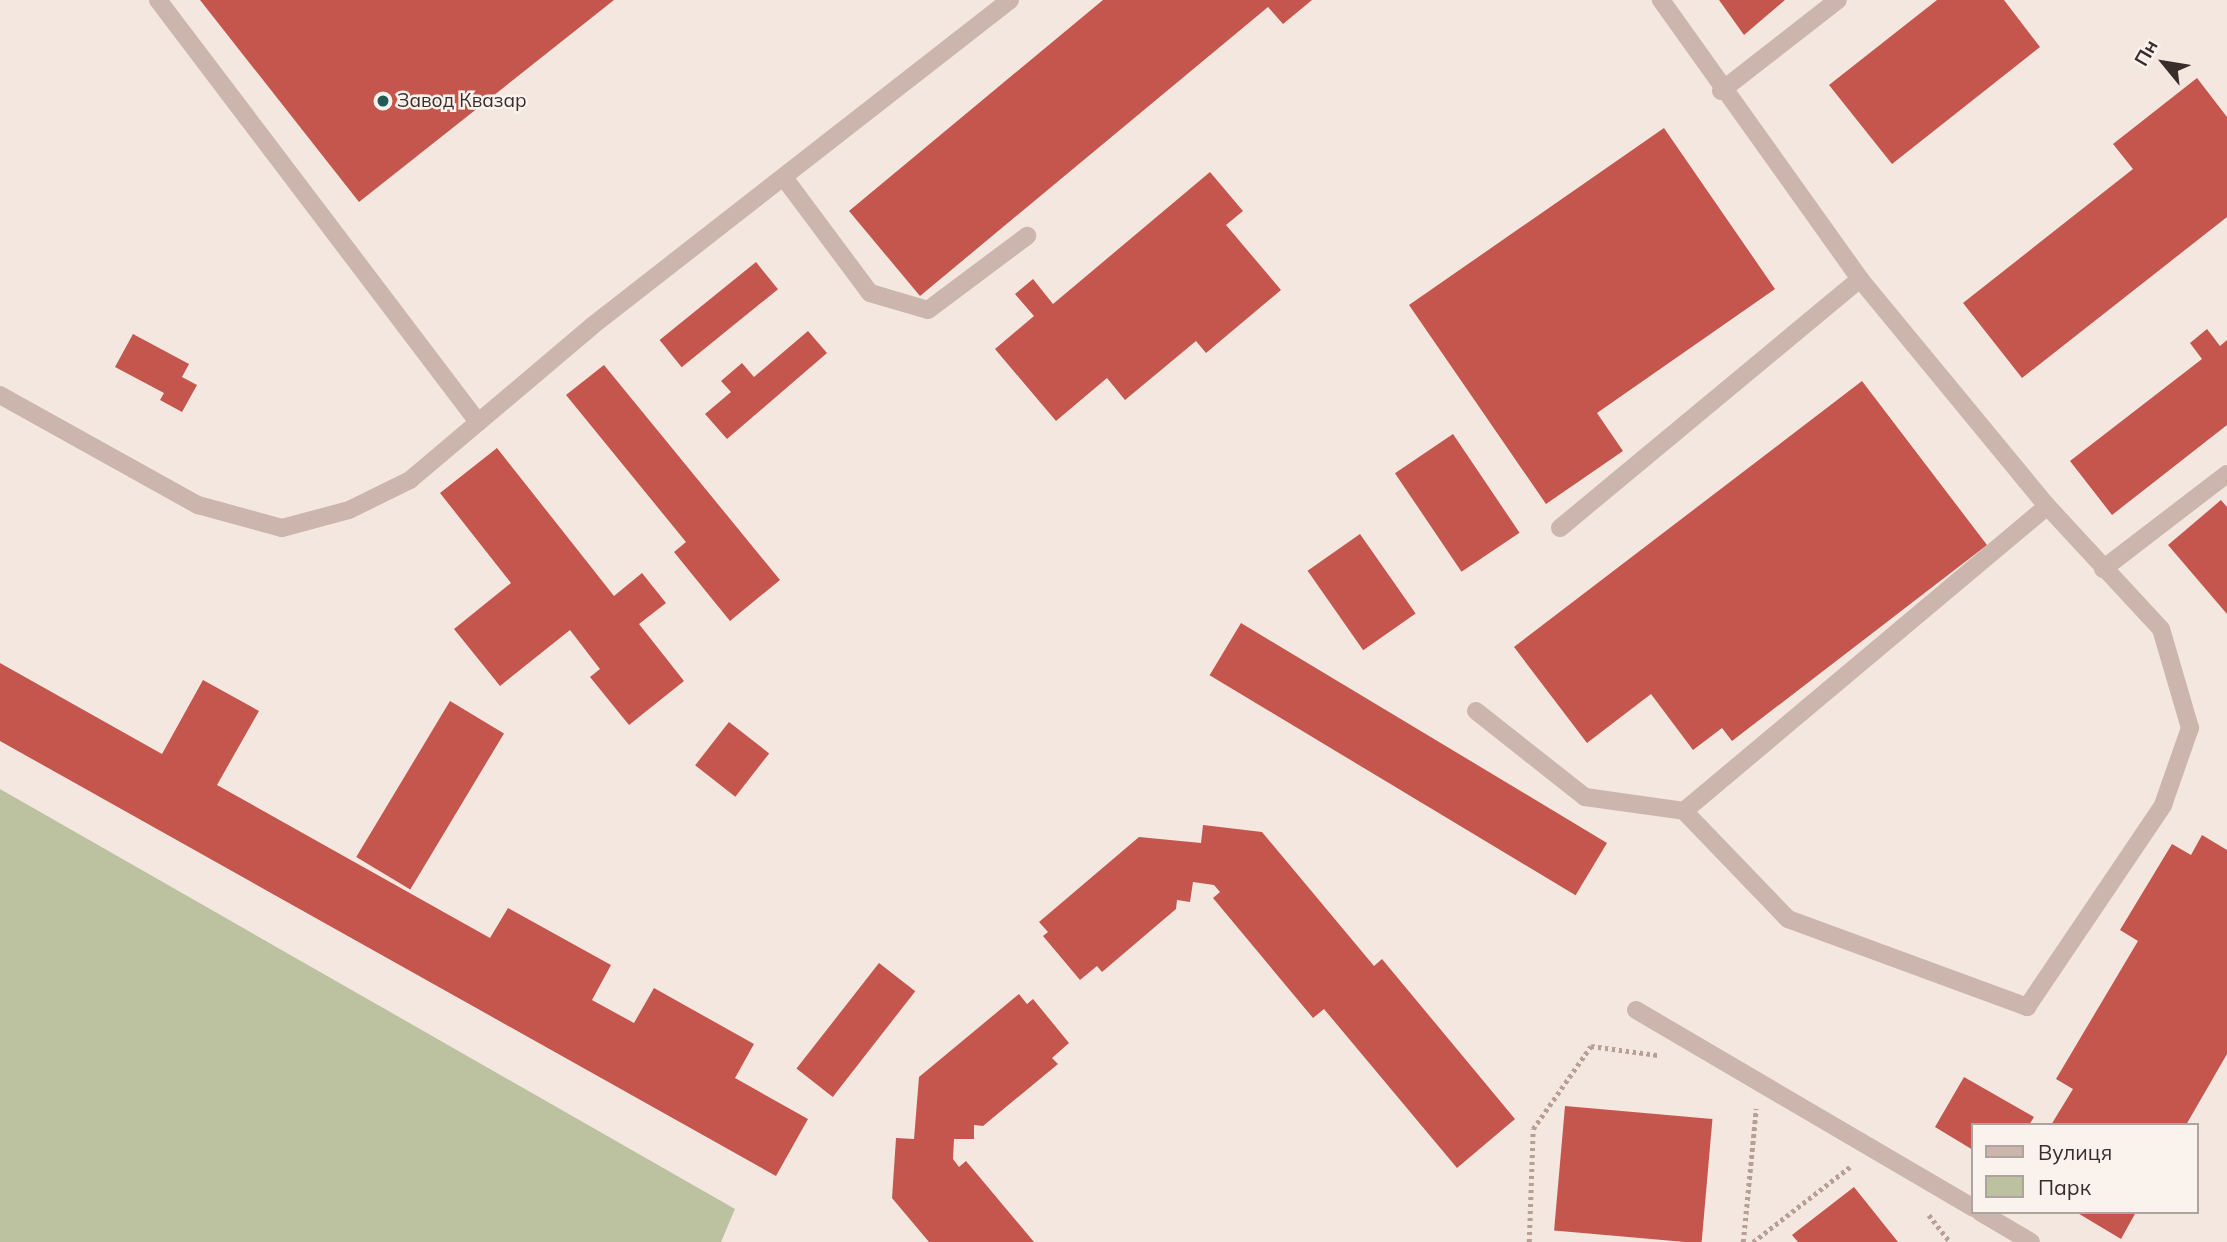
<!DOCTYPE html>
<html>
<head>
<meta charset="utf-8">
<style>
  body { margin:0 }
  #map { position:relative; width:2227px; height:1242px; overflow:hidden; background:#f3e7e0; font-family:Mulish,sans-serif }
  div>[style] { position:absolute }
  .green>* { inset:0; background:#bcc2a0 }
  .building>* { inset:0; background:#c4564d; transform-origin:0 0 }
  .path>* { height:4.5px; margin-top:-2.25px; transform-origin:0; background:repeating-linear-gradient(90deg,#b79f96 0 3.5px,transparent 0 7px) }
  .minor>* { height:18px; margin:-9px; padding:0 9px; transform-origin:9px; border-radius:9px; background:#cbb5ac }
  .dots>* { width:19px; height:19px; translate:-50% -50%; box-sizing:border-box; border:4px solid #faf2ed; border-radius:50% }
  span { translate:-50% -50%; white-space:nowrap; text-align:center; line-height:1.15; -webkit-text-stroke:5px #faf2ed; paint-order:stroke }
  .poi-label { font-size:19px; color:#392d2b }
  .left { translate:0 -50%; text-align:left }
  .legend { position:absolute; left:1971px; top:1123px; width:228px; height:91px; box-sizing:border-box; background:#faf2ed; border:2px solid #ada39f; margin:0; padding:9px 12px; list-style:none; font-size:21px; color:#392d2b }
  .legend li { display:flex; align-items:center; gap:14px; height:35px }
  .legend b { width:35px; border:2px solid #ada39f }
  .north { position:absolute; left:2129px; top:28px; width:70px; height:70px; -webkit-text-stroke:5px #faf2ed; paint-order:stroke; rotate:300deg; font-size:19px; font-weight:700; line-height:28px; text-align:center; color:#392d2b }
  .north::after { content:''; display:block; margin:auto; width:24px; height:32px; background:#392d2b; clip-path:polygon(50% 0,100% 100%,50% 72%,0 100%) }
</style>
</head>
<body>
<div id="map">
  <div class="green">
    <div style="clip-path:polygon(0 789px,735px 1209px,721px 1242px,0 1242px)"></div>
  </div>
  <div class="building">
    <div style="clip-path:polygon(200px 0,614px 0,359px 202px)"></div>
    <div style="clip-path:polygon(1103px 0,1312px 0,1283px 24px,1268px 7px,920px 296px,849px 211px)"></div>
    <div style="clip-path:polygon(1719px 0,1785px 0,1744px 35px)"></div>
    <div style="clip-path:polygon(1937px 0,2004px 0,2040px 47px,1892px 164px,1829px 85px)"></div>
    <div style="clip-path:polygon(2197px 78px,2227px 117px,2227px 217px,2022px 378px,1963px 303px,2133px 169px,2113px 144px)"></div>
    <div style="clip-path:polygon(1664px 128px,1775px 289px,1597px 413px,1623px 451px,1546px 504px,1409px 305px)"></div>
    <div style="clip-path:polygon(1210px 172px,1243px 211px,1226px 225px,1281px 290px,1206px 353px,1196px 341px,1125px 400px,1107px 378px,1056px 421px,995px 349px,1034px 316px,1015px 294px,1033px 279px,1053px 304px)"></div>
    <div style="left:756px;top:262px;width:35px;height:124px;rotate:51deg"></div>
    <div style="clip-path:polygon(2207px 329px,2220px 346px,2227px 340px,2227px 425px,2112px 515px,2070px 461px,2202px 359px,2190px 343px)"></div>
    <div style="clip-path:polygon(808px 331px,827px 353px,727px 439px,705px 414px,731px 392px,721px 381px,742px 363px,754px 377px)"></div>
    <div style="clip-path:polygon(133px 334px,189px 364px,182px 377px,197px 385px,182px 412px,160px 400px,164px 393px,115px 367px)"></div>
    <div style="clip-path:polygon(604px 365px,780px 580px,730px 621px,674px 552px,686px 542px,566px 395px)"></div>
    <div style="clip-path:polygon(1862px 381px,1987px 545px,1732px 741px,1722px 728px,1693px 750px,1651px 694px,1587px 743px,1514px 647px)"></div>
    <div style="left:1453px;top:434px;width:119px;height:70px;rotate:56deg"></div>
    <div style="clip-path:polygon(497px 448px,614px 596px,642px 573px,666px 603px,639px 624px,684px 681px,629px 725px,590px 677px,600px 669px,570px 630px,500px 686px,454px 629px,511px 583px,440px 493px)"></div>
    <div style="clip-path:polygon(2221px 500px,2227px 507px,2227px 614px,2168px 545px)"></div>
    <div style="left:1360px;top:534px;width:97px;height:64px;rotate:55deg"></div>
    <div style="left:1241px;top:623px;width:427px;height:61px;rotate:31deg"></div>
    <div style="clip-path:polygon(0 663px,162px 754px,203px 680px,259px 711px,217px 785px,490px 938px,508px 908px,611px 965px,592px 1000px,634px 1023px,654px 988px,754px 1044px,735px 1078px,808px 1119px,776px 1176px,0 741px)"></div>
    <div style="left:450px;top:701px;width:63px;height:182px;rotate:31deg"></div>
    <div style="left:729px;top:722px;width:51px;height:55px;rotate:38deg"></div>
    <div style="clip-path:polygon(1203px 825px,1262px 832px,1374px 966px,1382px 959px,1515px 1119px,1457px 1168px,1324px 1009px,1313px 1018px,1213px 898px,1220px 892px,1214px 885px,1193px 882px,1190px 902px,1177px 900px,1176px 909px,1102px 972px,1097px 966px,1080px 980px,1043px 936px,1048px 932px,1039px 922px,1139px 837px,1201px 843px)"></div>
    <div style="clip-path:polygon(2202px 835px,2227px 850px,2227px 1054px,2186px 1125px,2051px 1125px,2073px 1089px,2056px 1079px,2138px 941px,2120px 930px,2172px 844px,2191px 855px)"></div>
    <div style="left:879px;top:963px;width:46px;height:134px;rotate:38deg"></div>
    <div style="clip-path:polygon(1019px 994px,1027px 1004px,1033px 999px,1069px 1043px,1052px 1058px,1058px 1064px,983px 1126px,974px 1125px,974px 1139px,954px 1139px,953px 1159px,959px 1167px,966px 1161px,1034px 1242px,929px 1242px,892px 1198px,896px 1138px,914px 1139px,919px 1077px)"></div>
    <div style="clip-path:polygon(1964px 1077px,2034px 1117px,2029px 1125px,1973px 1125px,1973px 1150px,1935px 1127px)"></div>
    <div style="left:1565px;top:1106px;width:148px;height:125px;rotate:5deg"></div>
    <div style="clip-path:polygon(1854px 1187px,1898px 1242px,1798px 1242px,1792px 1235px)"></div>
    <div style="clip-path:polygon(2076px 1212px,2136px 1212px,2121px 1239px)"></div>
  </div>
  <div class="path">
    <div style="left:1929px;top:1215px;width:34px;rotate:52deg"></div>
    <div style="left:1529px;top:1242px;width:113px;rotate:-88deg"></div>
    <div style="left:1533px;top:1129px;width:101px;rotate:-55.1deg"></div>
    <div style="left:1591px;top:1046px;width:68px;rotate:7.7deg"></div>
    <div style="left:1743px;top:1242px;width:134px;rotate:-84.4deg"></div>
    <div style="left:1753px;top:1242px;width:124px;rotate:-37.8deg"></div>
  </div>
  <div class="minor">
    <div style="left:158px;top:0;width:530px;rotate:52.83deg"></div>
    <div style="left:1721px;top:91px;width:148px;rotate:-37.9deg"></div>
    <div style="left:785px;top:179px;width:142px;rotate:53.3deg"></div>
    <div style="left:870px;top:293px;width:60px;rotate:16.3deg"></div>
    <div style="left:928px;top:310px;width:124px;rotate:-36.8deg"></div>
    <div style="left:0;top:395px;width:227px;rotate:29.1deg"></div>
    <div style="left:198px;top:505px;width:87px;rotate:15.3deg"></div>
    <div style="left:282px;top:528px;width:69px;rotate:-15deg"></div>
    <div style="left:349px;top:510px;width:68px;rotate:-26.2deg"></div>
    <div style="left:410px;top:480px;width:238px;rotate:-40.2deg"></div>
    <div style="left:592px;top:326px;width:530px;rotate:-37.95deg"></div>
    <div style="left:1560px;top:528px;width:390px;rotate:-39.7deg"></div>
    <div style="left:2103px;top:569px;width:156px;rotate:-37.5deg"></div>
    <div style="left:1476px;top:711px;width:139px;rotate:38.3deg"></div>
    <div style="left:1585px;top:797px;width:100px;rotate:8deg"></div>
    <div style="left:1684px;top:811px;width:150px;rotate:46.1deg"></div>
    <div style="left:1788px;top:919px;width:255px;rotate:20.2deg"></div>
    <div style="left:2027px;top:1007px;width:244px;rotate:-56deg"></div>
    <div style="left:2163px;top:805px;width:82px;rotate:-70.7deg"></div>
    <div style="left:2190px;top:728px;width:103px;rotate:-106.3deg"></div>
    <div style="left:2161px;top:629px;width:168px;rotate:-132.8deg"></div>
    <div style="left:2047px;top:506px;width:294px;rotate:-129.5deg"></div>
    <div style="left:1860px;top:279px;width:343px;rotate:-125.5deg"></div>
    <div style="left:1684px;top:811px;width:474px;rotate:-40deg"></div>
    <div style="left:1636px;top:1010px;width:391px;rotate:30.4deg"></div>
    <div style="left:1980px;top:1212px;width:59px;rotate:30.5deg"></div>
  </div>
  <div class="dots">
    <div style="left:383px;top:101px;background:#205b55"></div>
  </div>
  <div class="poi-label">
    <span class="left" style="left:397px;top:101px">Завод Квазар</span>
  </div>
  <ul class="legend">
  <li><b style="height:9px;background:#cbb5ac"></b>Вулиця</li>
  <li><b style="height:19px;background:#bcc2a0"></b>Парк</li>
  </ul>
  <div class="north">Пн</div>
</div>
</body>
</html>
